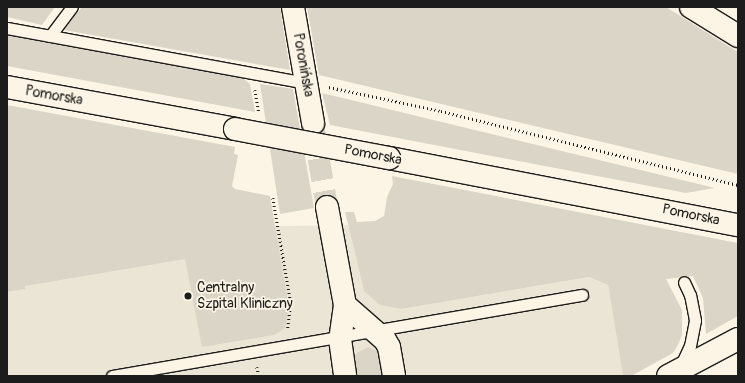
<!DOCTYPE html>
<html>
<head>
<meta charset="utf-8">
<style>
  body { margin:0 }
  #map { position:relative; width:745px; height:383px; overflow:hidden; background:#fcf5e5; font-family:Pangolin,sans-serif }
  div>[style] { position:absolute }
  .built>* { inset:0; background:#ebe5d6 }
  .green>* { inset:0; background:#dbd5c8 }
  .street-tunnel>* { height:22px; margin-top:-11px; transform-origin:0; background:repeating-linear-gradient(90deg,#dad4c7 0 22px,transparent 0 33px) }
  .path>* { height:2.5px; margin-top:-1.25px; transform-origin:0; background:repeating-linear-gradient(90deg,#1c1c1c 0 1px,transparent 0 4px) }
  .roads { filter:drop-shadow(1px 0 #1c1c1c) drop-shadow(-1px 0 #1c1c1c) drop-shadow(0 1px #1c1c1c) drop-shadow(0 -1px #1c1c1c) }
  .lane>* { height:11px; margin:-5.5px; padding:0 5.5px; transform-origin:5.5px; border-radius:5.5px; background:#fcf5e5 }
  .street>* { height:22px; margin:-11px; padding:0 11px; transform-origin:11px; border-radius:11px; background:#fcf5e5 }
  .secondary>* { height:22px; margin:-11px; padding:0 11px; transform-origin:11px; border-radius:11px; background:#fcf5e5 }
  .bridges { filter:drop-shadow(1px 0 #1c1c1c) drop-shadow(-1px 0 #1c1c1c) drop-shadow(0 1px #1c1c1c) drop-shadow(0 -1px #1c1c1c) }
  .secondary-bridge>* { height:22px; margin:-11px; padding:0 11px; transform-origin:11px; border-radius:11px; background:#fcf5e5 }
  .dots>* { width:11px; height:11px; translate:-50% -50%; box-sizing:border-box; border:2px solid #fcf5e5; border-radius:50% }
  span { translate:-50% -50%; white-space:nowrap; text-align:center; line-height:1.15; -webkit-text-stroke:3.5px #fcf5e5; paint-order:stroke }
  .street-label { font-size:14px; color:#1c1c1c }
  .poi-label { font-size:14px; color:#1c1c1c }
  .left { translate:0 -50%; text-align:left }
  .frame { position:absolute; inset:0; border:8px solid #1c1c1c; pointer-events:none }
</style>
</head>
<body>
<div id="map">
  <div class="built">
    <div style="clip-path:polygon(348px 225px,364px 291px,402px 309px,589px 277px,608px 285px,623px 376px,7px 376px,7px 260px,229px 227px)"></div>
  </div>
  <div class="green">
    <div style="clip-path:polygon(7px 7px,55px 7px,42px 25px,7px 17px)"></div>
    <div style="clip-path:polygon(82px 7px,280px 7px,290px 70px,64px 30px)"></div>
    <div style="clip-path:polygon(307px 7px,666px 7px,738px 52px,738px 174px,319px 75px)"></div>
    <div style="clip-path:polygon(7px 35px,239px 75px,250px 84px,255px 112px,7px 66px)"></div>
    <div style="clip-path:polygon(260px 84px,293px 89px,314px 208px,280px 214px)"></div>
    <div style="clip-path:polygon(322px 93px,715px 188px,686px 193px,330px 125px)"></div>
    <div style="clip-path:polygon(7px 105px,235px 147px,234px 154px,238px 155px,232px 186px,235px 189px,270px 196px,287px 296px,288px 314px,285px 328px,274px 335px,202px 347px,185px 259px,25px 286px,25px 289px,7px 292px)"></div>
    <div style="clip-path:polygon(392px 176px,738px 243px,738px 316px,706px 334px,703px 298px,693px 276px,666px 279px,682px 310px,682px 335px,678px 345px,673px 353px,631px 376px,623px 376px,608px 285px,589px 277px,402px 309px,380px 305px,364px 291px,345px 212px,354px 212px,357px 222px,375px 221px,384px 216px,387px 197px,393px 184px)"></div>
    <div style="clip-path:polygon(368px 347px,379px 352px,387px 376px,354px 376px,353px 359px,357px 353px)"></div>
  </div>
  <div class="street-tunnel">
    <div style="left:313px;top:126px;width:82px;rotate:80.2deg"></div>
  </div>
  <div class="path">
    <div style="left:329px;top:87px;width:115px;rotate:12.1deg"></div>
    <div style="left:441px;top:111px;width:306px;rotate:14deg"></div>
    <div style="left:255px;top:90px;width:22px;rotate:80deg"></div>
    <div style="left:273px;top:198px;width:107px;rotate:80.3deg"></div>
    <div style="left:291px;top:303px;width:26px;rotate:97deg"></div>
    <div style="left:257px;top:367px;width:9px;rotate:77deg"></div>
  </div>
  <div class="roads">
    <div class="lane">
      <div style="left:7px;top:28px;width:305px;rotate:10.4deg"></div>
      <div style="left:50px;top:36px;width:36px;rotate:-53deg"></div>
      <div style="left:680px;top:367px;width:23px;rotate:-65deg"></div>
      <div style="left:690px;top:346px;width:26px;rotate:-79deg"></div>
      <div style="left:695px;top:320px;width:25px;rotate:-101deg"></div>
      <div style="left:690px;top:295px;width:14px;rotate:-115deg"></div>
      <div style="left:112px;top:376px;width:477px;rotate:-9.8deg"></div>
    </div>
    <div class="street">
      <div style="left:293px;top:7px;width:118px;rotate:80.2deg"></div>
      <div style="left:691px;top:7px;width:55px;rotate:31.7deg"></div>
      <div style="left:327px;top:207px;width:100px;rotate:79.6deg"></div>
      <div style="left:345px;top:305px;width:34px;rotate:98deg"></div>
      <div style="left:340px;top:339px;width:37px;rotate:82deg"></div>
      <div style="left:345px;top:305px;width:53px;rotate:41.2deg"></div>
      <div style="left:385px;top:340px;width:8px;rotate:60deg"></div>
      <div style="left:389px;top:347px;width:29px;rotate:80deg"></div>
      <div style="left:668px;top:376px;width:79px;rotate:-27.9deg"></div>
    </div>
    <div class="secondary">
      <div style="left:7px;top:87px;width:232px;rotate:10.4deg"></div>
      <div style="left:389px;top:158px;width:355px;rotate:10.9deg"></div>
    </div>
  </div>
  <div class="bridges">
    <div class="secondary-bridge">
      <div style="left:235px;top:129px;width:157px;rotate:10.7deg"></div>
    </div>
  </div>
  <div class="dots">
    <div style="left:188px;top:296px;background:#1c1c1c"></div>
  </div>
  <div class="street-label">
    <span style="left:303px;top:65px;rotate:80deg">Poronińska</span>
    <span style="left:54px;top:96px;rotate:10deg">Pomorska</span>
    <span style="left:373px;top:155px;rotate:11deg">Pomorska</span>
    <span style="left:691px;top:215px;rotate:12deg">Pomorska</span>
  </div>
  <div class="poi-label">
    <span class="left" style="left:197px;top:296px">Centralny<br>Szpital Kliniczny</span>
  </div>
  <div class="frame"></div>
</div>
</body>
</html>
